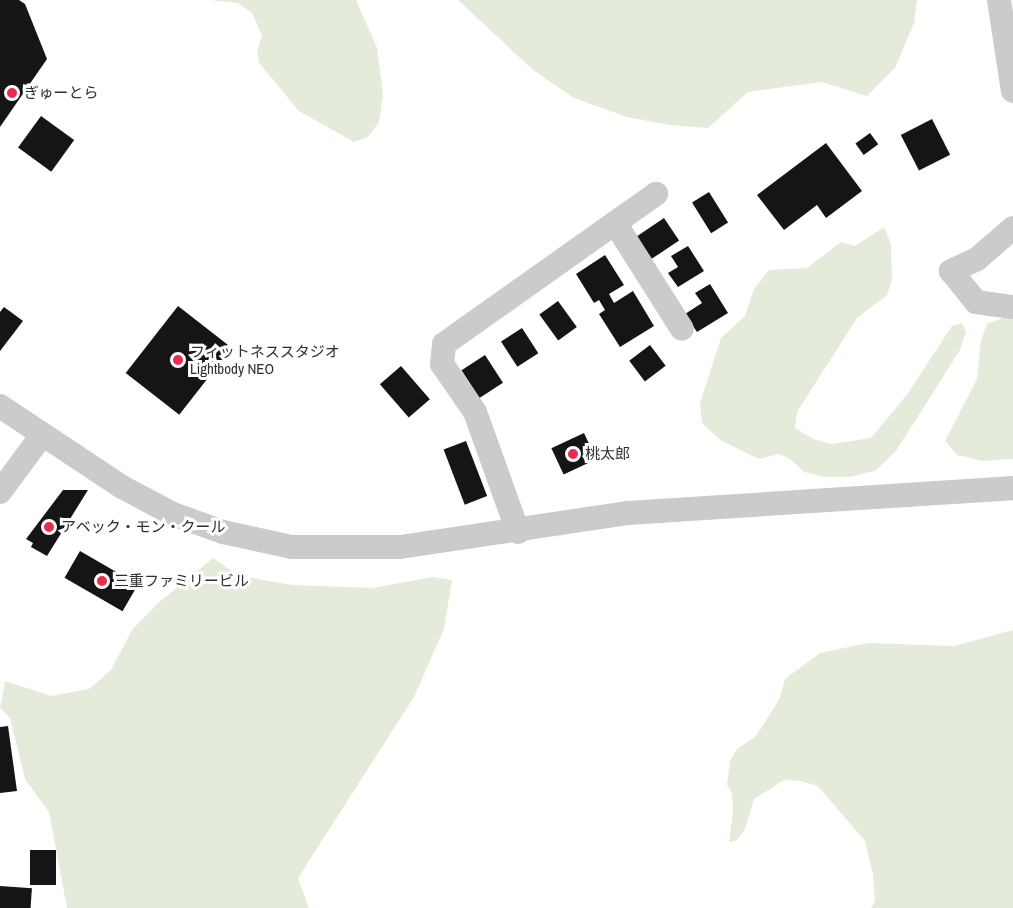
<!DOCTYPE html>
<html>
<head>
<meta charset="utf-8">
<style>
  body { margin:0 }
  #map { position:relative; width:1013px; height:908px; overflow:hidden; background:#fff; font-family:"Archivo Narrow","Noto Sans JP",sans-serif }
  div>[style] { position:absolute }
  .green>* { inset:0; background:#e5ebdb }
  .building>* { inset:0; background:#151515; transform-origin:0 0 }
  .minor>* { height:24px; margin:-12px; padding:0 12px; transform-origin:12px; border-radius:12px; background:#cbcbcb }
  .dots>* { width:16px; height:16px; translate:-50% -50%; box-sizing:border-box; border:3px solid #fff; border-radius:50% }
  span { translate:-50% -50%; white-space:nowrap; text-align:center; line-height:1.15; -webkit-text-stroke:6px #fff; paint-order:stroke }
  .poi-label { font-size:15px; color:#2e2e2e }
  .left { translate:0 -50%; text-align:left }
</style>
</head>
<body>
<div id="map">
  <div class="green">
    <div style="clip-path:polygon(210px 0,356px 0,377px 48px,383px 94px,379px 122px,368px 137px,354px 142px,299px 111px,259px 63px,257px 51px,262px 36px,252px 13px,238px 3px)"></div>
    <div style="clip-path:polygon(458px 0,917px 0,914px 23px,895px 68px,867px 96px,822px 82px,748px 92px,708px 128px,670px 125px,627px 117px,574px 98px,533px 70px)"></div>
    <div style="clip-path:polygon(884px 227px,891px 244px,892px 280px,887px 295px,857px 318px,797px 412px,795px 428px,813px 439px,832px 444px,871px 438px,906px 396px,952px 326px,962px 323px,966px 332px,960px 350px,896px 451px,875px 471px,849px 477px,825px 477px,804px 472px,789px 458px,778px 454px,759px 459px,720px 440px,702px 423px,700px 403px,721px 338px,745px 316px,754px 289px,769px 270px,807px 268px,841px 242px,855px 246px)"></div>
    <div style="clip-path:polygon(1013px 314px,1013px 459px,983px 461px,957px 455px,945px 441px,977px 379px,981px 340px,987px 324px)"></div>
    <div style="clip-path:polygon(213px 558px,239px 576px,293px 585px,372px 588px,433px 577px,452px 580px,444px 629px,414px 697px,298px 878px,309px 908px,67px 908px,49px 812px,25px 779px,10px 718px,0 708px,5px 681px,51px 696px,89px 689px,111px 670px,132px 630px,158px 603px)"></div>
    <div style="clip-path:polygon(1013px 630px,1013px 908px,871px 908px,875px 901px,873px 875px,865px 841px,818px 786px,801px 781px,784px 780px,754px 799px,745px 829px,736px 841px,729px 842px,733px 811px,732px 793px,727px 785px,730px 761px,737px 749px,756px 736px,780px 698px,785px 679px,820px 653px,868px 643px,954px 646px)"></div>
  </div>
  <div class="building">
    <div style="clip-path:polygon(0 0,19px 0,25px 4px,47px 59px,0 127px)"></div>
    <div style="left:41px;top:116px;width:41px;height:39px;rotate:36deg"></div>
    <div style="left:932px;top:119px;width:40px;height:35px;rotate:63deg"></div>
    <div style="left:870px;top:133px;width:14px;height:18px;rotate:54deg"></div>
    <div style="clip-path:polygon(826px 143px,862px 191px,826px 218px,817px 205px,784px 230px,757px 195px)"></div>
    <div style="left:709px;top:192px;width:36px;height:20px;rotate:58deg"></div>
    <div style="left:664px;top:218px;width:27px;height:33px;rotate:56deg"></div>
    <div style="clip-path:polygon(688px 246px,704px 271px,678px 287px,668px 273px,678px 267px,671px 256px)"></div>
    <div style="clip-path:polygon(605px 255px,624px 285px,609px 294px,614px 303px,633px 291px,654px 326px,620px 347px,599px 314px,605px 310px,599px 300px,594px 303px,576px 274px)"></div>
    <div style="clip-path:polygon(710px 284px,728px 313px,697px 332px,685px 314px,702px 303px,695px 293px)"></div>
    <div style="left:558px;top:301px;width:32px;height:23px;rotate:54deg"></div>
    <div style="left:178px;top:306px;width:68px;height:85px;rotate:38deg"></div>
    <div style="clip-path:polygon(4px 307px,23px 321px,0 351px,0 312px)"></div>
    <div style="left:522px;top:328px;width:30px;height:25px;rotate:57deg"></div>
    <div style="left:650px;top:345px;width:26px;height:26px;rotate:53deg"></div>
    <div style="left:485px;top:355px;width:33px;height:28px;rotate:57deg"></div>
    <div style="left:401px;top:366px;width:44px;height:28px;rotate:49deg"></div>
    <div style="left:584px;top:433px;width:29px;height:36px;rotate:65deg"></div>
    <div style="left:466px;top:441px;width:59px;height:24px;rotate:69deg"></div>
    <div style="clip-path:polygon(63px 490px,88px 490px,47px 556px,31px 547px,33px 543px,26px 539px)"></div>
    <div style="left:80px;top:551px;width:67px;height:31px;rotate:30deg"></div>
    <div style="clip-path:polygon(8px 726px,17px 791px,0 793px,0 727px)"></div>
    <div style="left:30px;top:850px;width:26px;height:35px"></div>
    <div style="left:0;top:886px;width:32px;height:22px;rotate:4deg"></div>
  </div>
  <div class="minor">
    <div style="left:999px;top:0;width:92px;rotate:81.3deg"></div>
    <div style="left:615px;top:223px;width:125px;rotate:57.7deg"></div>
    <div style="left:1013px;top:228px;width:48px;rotate:139.3deg"></div>
    <div style="left:977px;top:259px;width:29px;rotate:155deg"></div>
    <div style="left:951px;top:271px;width:40px;rotate:51deg"></div>
    <div style="left:976px;top:302px;width:37px;rotate:8deg"></div>
    <div style="left:0;top:406px;width:146px;rotate:33.6deg"></div>
    <div style="left:122px;top:487px;width:58px;rotate:27.9deg"></div>
    <div style="left:173px;top:514px;width:53px;rotate:19.8deg"></div>
    <div style="left:223px;top:532px;width:71px;rotate:12.3deg"></div>
    <div style="left:292px;top:547px;width:108px"></div>
    <div style="left:400px;top:547px;width:231px;rotate:-8.5deg"></div>
    <div style="left:628px;top:513px;width:386px;rotate:-3.7deg"></div>
    <div style="left:0;top:492px;width:71px;rotate:-53.6deg"></div>
    <div style="left:518px;top:532px;width:127px;rotate:-109.7deg"></div>
    <div style="left:475px;top:412px;width:58px;rotate:-124.5deg"></div>
    <div style="left:442px;top:364px;width:20px;rotate:-84deg"></div>
    <div style="left:444px;top:344px;width:260px;rotate:-35.3deg"></div>
  </div>
  <div class="dots">
    <div style="left:12px;top:93px;background:#e82d4a"></div>
    <div style="left:178px;top:360px;background:#e82d4a"></div>
    <div style="left:573px;top:454px;background:#e82d4a"></div>
    <div style="left:49px;top:527px;background:#e82d4a"></div>
    <div style="left:102px;top:581px;background:#e82d4a"></div>
  </div>
  <div class="poi-label">
    <span class="left" style="left:24px;top:93px">ぎゅーとら</span>
    <span class="left" style="left:190px;top:360px">フィットネススタジオ<br>Lightbody NEO</span>
    <span class="left" style="left:585px;top:454px">桃太郎</span>
    <span class="left" style="left:61px;top:527px">アベック・モン・クール</span>
    <span class="left" style="left:114px;top:581px">三重ファミリービル</span>
  </div>
</div>
</body>
</html>
